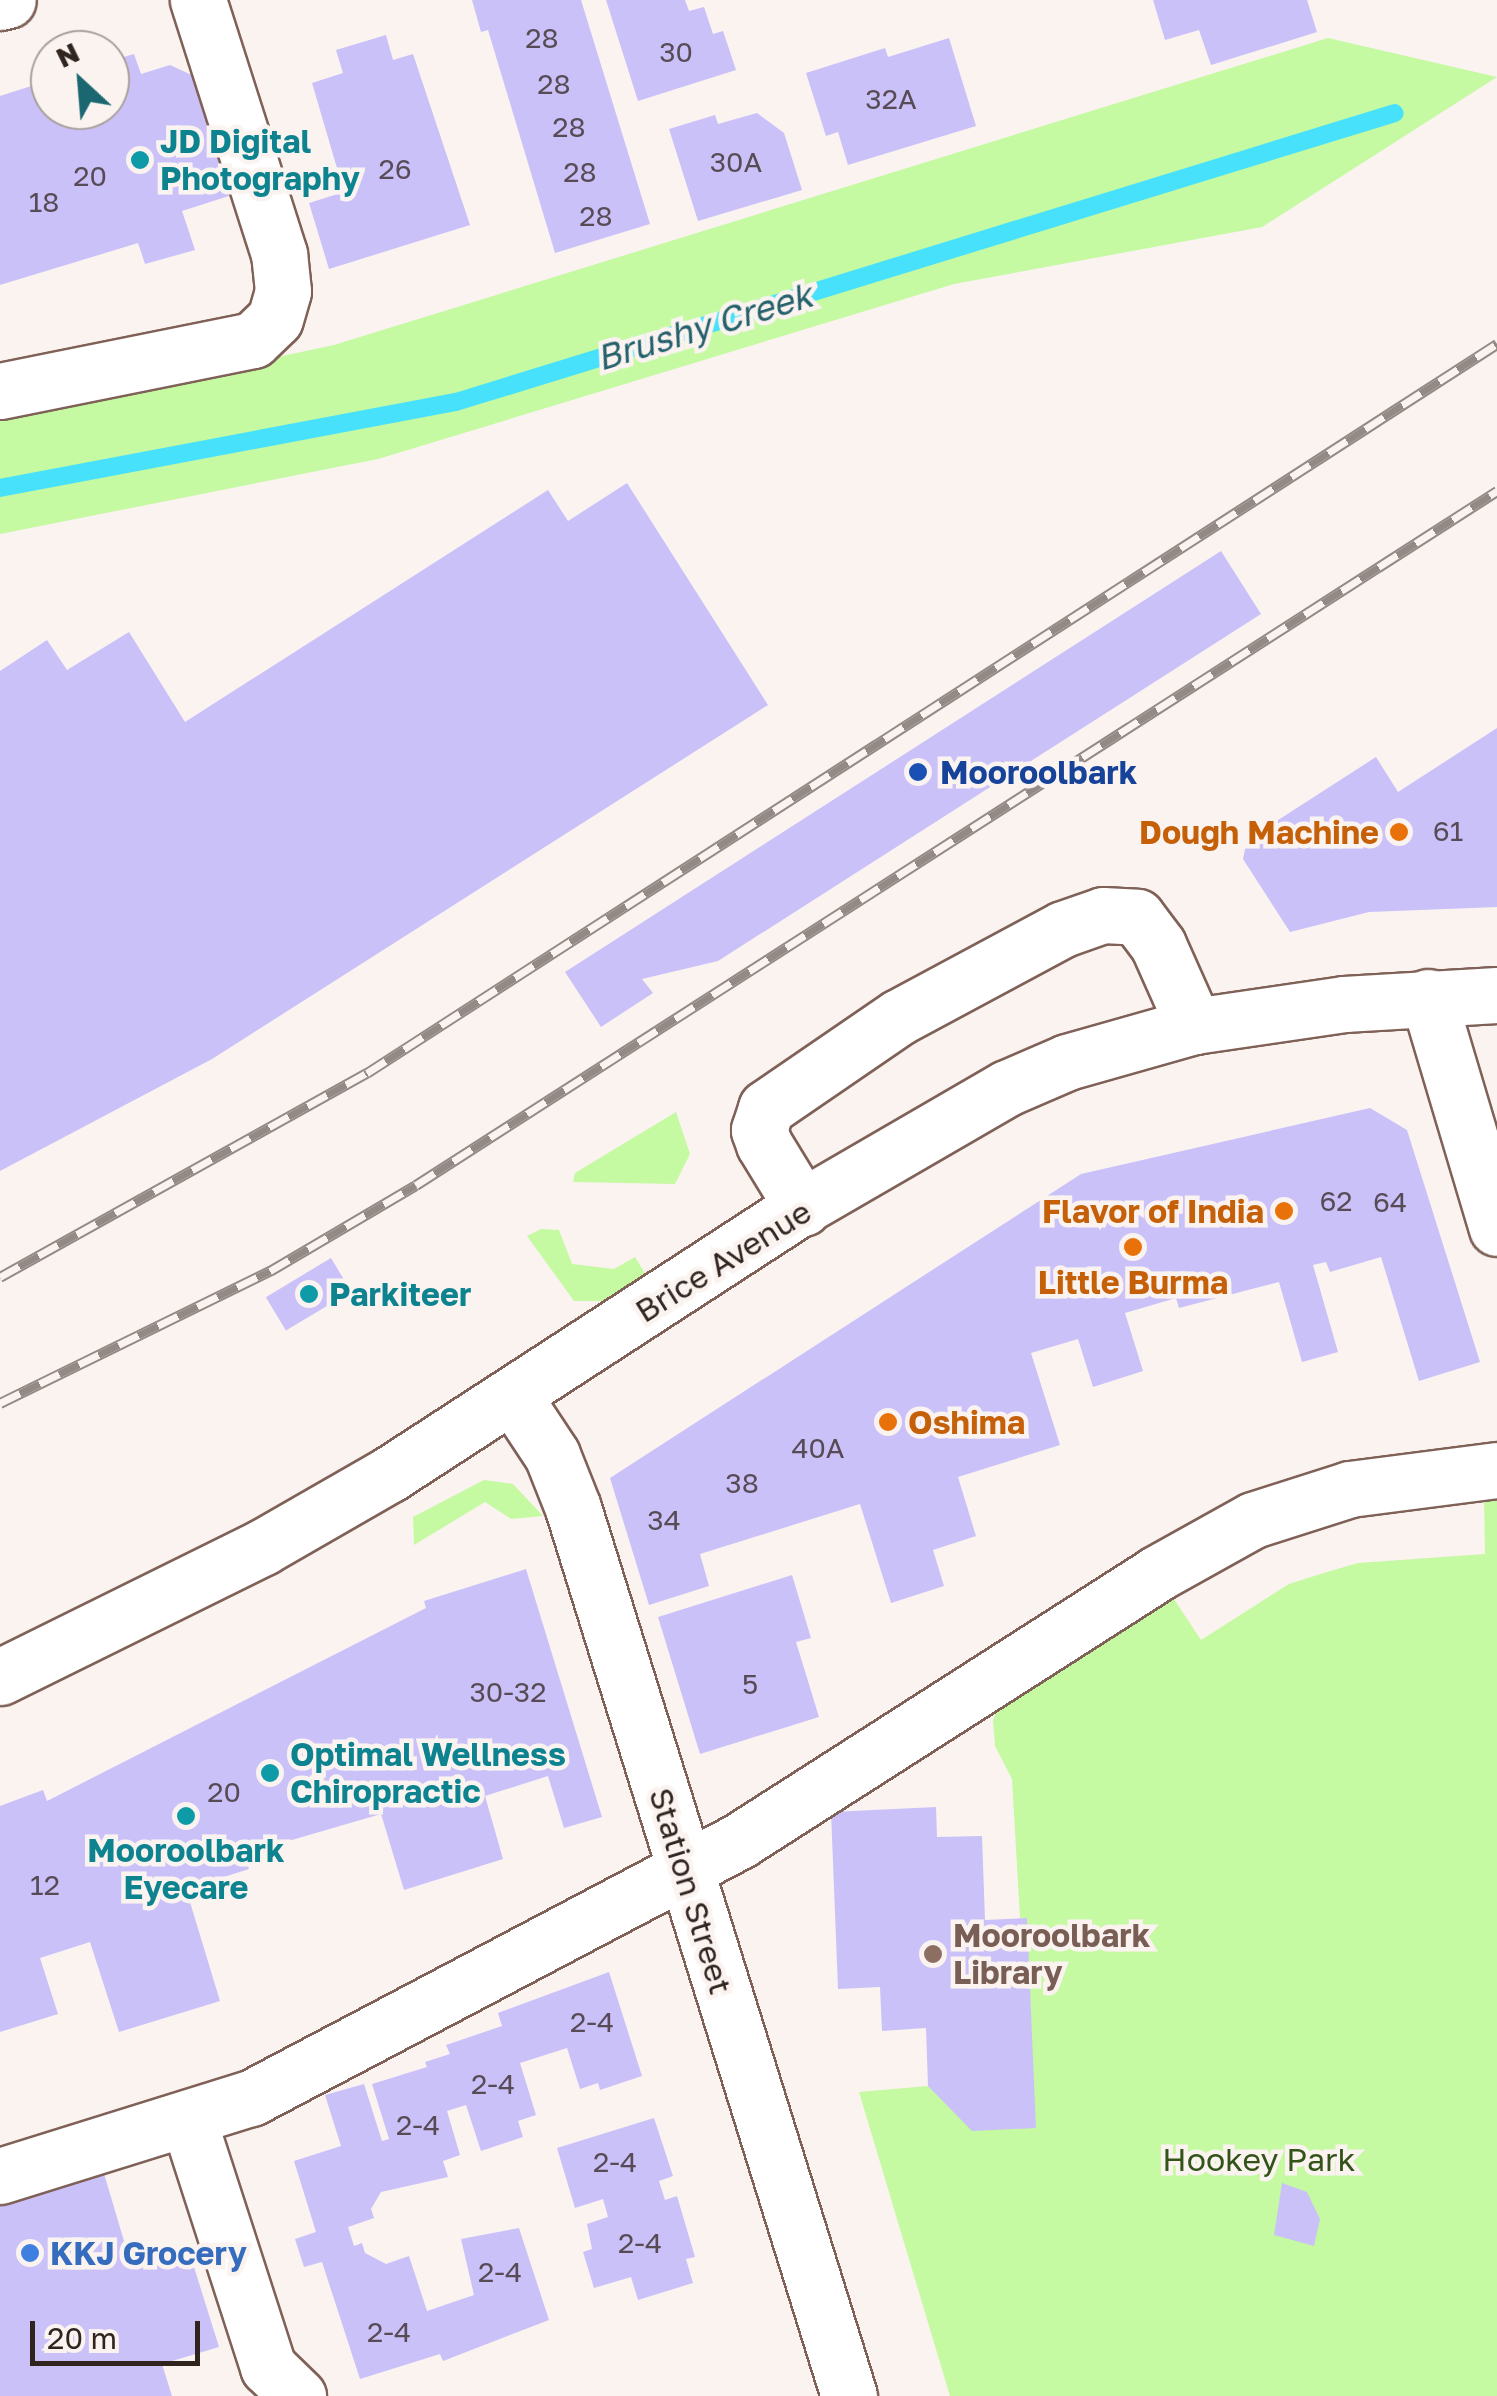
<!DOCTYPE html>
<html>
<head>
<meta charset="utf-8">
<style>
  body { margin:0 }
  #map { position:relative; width:1497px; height:2396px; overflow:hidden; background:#faf3f0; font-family:"Golos Text",sans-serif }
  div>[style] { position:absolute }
  .green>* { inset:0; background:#c5f9a2 }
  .stream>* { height:18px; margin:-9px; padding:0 9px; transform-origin:9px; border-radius:9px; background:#48e1fb }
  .building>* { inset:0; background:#cbc1f9; transform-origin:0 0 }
  .roads { filter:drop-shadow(2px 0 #7f6157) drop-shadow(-2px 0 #7f6157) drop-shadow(0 2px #7f6157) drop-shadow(0 -2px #7f6157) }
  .minor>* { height:55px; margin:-27.5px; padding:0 27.5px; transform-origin:27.5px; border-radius:27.5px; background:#fff }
  .rail>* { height:11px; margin-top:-5.5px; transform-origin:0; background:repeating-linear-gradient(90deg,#faf3f0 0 22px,#938985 0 44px); box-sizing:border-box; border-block:2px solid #938985 }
  .dots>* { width:28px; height:28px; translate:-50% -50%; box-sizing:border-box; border:5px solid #faf3f0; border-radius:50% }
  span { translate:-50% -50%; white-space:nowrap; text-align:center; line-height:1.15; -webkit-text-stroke:9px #faf3f0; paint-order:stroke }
  .number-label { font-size:28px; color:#574b56 }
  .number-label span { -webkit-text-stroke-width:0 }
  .culture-label { font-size:32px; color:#0d838f; font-weight:700 }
  .left { translate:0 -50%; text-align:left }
  .transit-label { font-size:32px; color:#164399; font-weight:700 }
  .food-label { font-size:32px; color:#c56008; font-weight:700 }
  .right { translate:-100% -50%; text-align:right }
  .street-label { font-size:32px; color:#30241f }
  .education-label { font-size:32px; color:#785e54; font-weight:700 }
  .park-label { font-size:32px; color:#335418 }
  .shop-label { font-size:32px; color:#366cbe; font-weight:700 }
  .water-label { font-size:35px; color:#24616c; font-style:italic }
  .north { position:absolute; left:30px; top:30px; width:100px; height:100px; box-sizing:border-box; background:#faf3f0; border:2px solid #a9a09c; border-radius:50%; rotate:334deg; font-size:28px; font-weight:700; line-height:40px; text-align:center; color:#30241f }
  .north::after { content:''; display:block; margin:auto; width:35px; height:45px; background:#1b6771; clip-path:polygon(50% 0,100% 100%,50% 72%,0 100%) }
  .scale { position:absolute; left:30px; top:2321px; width:170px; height:45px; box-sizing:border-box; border:5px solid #30241f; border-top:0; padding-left:12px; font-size:30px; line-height:35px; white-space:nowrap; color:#30241f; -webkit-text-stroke:8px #faf3f0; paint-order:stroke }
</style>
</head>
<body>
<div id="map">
  <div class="green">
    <div style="clip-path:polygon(1328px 38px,1497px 77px,1262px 227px,954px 284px,378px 459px,0 534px,0 416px,334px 345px)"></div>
    <div style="clip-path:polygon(676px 1112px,690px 1154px,675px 1184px,573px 1182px,575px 1173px)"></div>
    <div style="clip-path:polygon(541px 1229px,559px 1230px,572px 1264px,614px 1269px,635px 1257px,646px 1275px,602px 1301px,574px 1301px,527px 1236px)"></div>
    <div style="clip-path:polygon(484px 1480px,513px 1484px,543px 1516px,511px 1519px,485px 1502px,414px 1545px,413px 1517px)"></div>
    <div style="clip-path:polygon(1497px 1489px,1497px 2396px,950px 2396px,859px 2092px,928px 2086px,1027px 1919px,1020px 1918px,1012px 1779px,995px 1746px,993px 1720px,1002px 1698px,1166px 1587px,1201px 1640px,1289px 1584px,1327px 1572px,1358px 1563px,1485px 1554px,1484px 1492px)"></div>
  </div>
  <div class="stream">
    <div style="left:0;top:488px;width:464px;rotate:-10.7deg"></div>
    <div style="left:456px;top:402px;width:982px;rotate:-17.11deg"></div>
  </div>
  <div class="building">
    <div style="clip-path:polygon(472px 0,581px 0,650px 224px,555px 253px,488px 30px,481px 32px)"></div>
    <div style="clip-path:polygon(606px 0,685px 0,689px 11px,704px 7px,713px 34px,723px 31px,736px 70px,638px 101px)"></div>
    <div style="clip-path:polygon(1153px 0,1307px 0,1317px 32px,1211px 65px,1199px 30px,1165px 40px)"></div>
    <div style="clip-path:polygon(386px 35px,393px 60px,413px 54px,470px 225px,329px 269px,309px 203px,344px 192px,312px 83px,343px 73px,336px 50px)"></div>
    <div style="clip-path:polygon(949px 38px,976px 126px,848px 165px,838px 132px,826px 136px,806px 73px,885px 48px,888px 57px)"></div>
    <div style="clip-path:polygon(134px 54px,141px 74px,170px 65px,196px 77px,232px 195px,182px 211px,195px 250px,145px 264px,138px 243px,0 285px,0 96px,50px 80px,50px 110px,110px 110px,110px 61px)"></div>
    <div style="clip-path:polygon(757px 113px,784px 133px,802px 190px,698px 221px,669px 129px,715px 115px,718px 124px)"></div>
    <div style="clip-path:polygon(627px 483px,768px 705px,212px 1059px,0 1171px,0 671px,47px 640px,67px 670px,129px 632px,185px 722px,548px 490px,568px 521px)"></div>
    <div style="clip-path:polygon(1221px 551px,1261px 614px,718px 961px,642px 979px,653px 993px,601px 1027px,565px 972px)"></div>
    <div style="clip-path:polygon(1497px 728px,1497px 907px,1369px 912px,1290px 932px,1243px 859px,1247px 840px,1376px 757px,1398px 792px)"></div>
    <div style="clip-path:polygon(1370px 1108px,1407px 1130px,1480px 1362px,1419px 1381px,1381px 1257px,1330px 1272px,1326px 1262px,1313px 1265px,1338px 1352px,1302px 1362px,1279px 1282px,1179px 1308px,1176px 1298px,1125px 1313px,1143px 1371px,1093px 1387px,1078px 1339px,1031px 1353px,1060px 1445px,958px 1477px,976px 1536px,933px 1550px,944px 1586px,891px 1603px,860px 1504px,700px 1554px,709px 1586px,649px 1605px,610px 1478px,1081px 1174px)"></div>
    <div style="left:331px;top:1258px;width:39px;height:76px;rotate:59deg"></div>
    <div style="clip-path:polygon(526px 1569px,602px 1817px,564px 1828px,548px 1776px,485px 1796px,503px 1859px,404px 1890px,381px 1814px,244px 1854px,249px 1869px,186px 1889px,220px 2001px,119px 2032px,90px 1942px,40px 1958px,58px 2014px,0 2032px,0 1806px,43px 1790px,47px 1801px,426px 1608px,424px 1601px)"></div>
    <div style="clip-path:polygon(792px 1575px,811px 1638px,796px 1642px,819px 1717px,700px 1754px,658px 1617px)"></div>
    <div style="clip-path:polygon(936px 1807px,937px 1837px,982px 1836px,985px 1920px,1027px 1918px,1036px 2128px,972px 2131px,928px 2086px,926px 2028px,882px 2031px,880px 1987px,838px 1989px,831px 1812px)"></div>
    <div style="clip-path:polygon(609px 1972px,642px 2076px,600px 2090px,598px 2083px,580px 2089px,567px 2048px,520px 2063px,536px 2115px,518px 2121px,523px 2137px,481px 2151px,466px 2105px,447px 2111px,460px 2155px,443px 2161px,448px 2177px,381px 2192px,371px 2209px,374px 2218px,348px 2227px,354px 2246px,362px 2243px,365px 2253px,386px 2264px,409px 2256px,427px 2311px,474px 2295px,461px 2239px,519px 2228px,549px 2320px,443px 2361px,440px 2354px,360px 2379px,322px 2262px,304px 2267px,295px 2239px,316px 2232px,294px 2161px,341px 2146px,325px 2095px,364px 2084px,382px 2141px,389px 2139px,372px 2084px,427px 2067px,425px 2062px,450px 2054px,446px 2045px,502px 2026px,498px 2013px)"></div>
    <div style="clip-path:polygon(654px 2118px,673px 2176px,659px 2181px,665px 2200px,677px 2196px,695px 2257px,686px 2259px,693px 2283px,638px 2300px,631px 2277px,594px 2288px,583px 2252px,592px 2249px,587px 2224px,608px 2217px,603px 2199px,575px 2208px,557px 2148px)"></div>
    <div style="clip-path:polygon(100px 2160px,132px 2268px,189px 2251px,219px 2347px,162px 2364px,172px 2396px,0 2396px,0 2190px)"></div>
    <div style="clip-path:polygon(1282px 2183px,1307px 2192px,1320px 2219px,1314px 2246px,1274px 2235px)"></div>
  </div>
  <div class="roads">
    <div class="minor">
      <div style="left:0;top:2px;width:8px;rotate:-14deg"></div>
      <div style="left:0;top:391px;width:258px;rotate:-11.4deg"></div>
      <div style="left:253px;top:340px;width:30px;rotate:-44deg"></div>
      <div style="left:275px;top:319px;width:29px;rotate:-74deg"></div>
      <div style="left:283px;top:291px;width:37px;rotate:-96deg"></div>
      <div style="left:279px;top:254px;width:267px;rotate:-107.7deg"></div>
      <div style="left:1428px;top:997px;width:241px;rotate:73.4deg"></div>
      <div style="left:803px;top:1208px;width:75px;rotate:-121.4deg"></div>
      <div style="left:764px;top:1144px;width:15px;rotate:-110deg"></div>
      <div style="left:759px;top:1130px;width:23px;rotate:-72deg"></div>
      <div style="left:766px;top:1108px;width:161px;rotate:-34.4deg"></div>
      <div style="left:899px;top:1017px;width:186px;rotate:-28.2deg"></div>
      <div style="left:1063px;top:929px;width:42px;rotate:-19.3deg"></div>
      <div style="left:1103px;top:915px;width:34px;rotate:3deg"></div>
      <div style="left:1137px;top:917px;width:35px;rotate:53deg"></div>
      <div style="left:1158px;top:945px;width:89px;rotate:66deg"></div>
      <div style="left:513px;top:1396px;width:71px;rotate:56.5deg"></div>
      <div style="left:552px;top:1455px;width:57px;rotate:68.4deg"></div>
      <div style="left:573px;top:1508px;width:930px;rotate:72.73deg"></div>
      <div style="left:0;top:1677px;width:293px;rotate:-26.3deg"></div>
      <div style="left:263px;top:1547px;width:146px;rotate:-29.9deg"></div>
      <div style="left:390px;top:1474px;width:481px;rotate:-33deg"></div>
      <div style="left:793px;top:1212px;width:247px;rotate:-30.1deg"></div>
      <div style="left:1007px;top:1088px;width:65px;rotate:-23.4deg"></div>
      <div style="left:1067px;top:1062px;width:132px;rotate:-15.8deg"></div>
      <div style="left:1194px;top:1026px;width:152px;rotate:-8.3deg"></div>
      <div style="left:1344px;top:1004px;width:153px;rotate:-3.4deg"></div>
      <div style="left:188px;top:2119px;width:261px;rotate:72.1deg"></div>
      <div style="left:268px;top:2367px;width:42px;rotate:44deg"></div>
      <div style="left:0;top:2176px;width:263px;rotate:-17.3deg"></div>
      <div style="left:251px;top:2098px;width:552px;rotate:-27.77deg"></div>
      <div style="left:739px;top:1841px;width:495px;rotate:-32.6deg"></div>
      <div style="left:1156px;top:1574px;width:111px;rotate:-29.1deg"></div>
      <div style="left:1253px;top:1520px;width:102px;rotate:-17.7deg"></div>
      <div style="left:1350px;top:1489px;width:148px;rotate:-7.4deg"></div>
    </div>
  </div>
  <div class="rail">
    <div style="left:0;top:1277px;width:420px;rotate:-29.1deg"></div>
    <div style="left:367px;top:1073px;width:1345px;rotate:-32.83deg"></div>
    <div style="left:0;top:1403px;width:301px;rotate:-26.1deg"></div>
    <div style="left:270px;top:1271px;width:169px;rotate:-30.5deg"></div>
    <div style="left:416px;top:1185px;width:1285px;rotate:-32.7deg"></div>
  </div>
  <div class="dots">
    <div style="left:140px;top:160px;background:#0f9aa8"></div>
    <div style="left:918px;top:772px;background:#1a4fb4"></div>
    <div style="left:1399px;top:832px;background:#e8710a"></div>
    <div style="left:1284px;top:1211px;background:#e8710a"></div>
    <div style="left:1133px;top:1247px;background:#e8710a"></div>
    <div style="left:309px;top:1294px;background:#0f9aa8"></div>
    <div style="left:888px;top:1422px;background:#e8710a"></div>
    <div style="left:270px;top:1773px;background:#0f9aa8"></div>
    <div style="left:186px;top:1816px;background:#0f9aa8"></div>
    <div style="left:933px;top:1954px;background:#8d6e63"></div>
    <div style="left:30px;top:2253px;background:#3f7fe0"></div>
  </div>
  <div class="number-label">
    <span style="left:542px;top:38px">28</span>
    <span style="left:676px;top:52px">30</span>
    <span style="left:554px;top:84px">28</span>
    <span style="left:891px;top:99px">32A</span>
    <span style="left:569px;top:127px">28</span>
    <span style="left:736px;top:162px">30A</span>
    <span style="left:395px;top:169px">26</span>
    <span style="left:580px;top:172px">28</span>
    <span style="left:90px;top:176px">20</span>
    <span style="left:44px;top:202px">18</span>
    <span style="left:596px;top:216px">28</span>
    <span style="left:1448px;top:831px">61</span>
    <span style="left:1336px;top:1201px">62</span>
    <span style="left:1390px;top:1202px">64</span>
    <span style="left:818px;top:1448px">40A</span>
    <span style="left:742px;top:1483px">38</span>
    <span style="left:664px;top:1520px">34</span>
    <span style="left:750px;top:1684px">5</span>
    <span style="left:508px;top:1692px">30-32</span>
    <span style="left:224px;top:1792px">20</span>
    <span style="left:45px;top:1885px">12</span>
    <span style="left:592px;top:2022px">2-4</span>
    <span style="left:493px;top:2084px">2-4</span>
    <span style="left:418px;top:2125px">2-4</span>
    <span style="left:615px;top:2162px">2-4</span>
    <span style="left:640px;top:2243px">2-4</span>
    <span style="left:500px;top:2272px">2-4</span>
    <span style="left:389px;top:2332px">2-4</span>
  </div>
  <div class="culture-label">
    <span class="left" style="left:160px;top:160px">JD Digital<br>Photography</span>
    <span class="left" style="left:329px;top:1294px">Parkiteer</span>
    <span class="left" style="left:290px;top:1773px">Optimal Wellness<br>Chiropractic</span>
    <span style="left:186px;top:1869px">Mooroolbark<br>Eyecare</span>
  </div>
  <div class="transit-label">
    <span class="left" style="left:940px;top:772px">Mooroolbark</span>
  </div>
  <div class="food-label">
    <span class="right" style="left:1379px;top:832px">Dough Machine</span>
    <span class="right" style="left:1264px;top:1211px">Flavor of India</span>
    <span style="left:1133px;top:1282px">Little Burma</span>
    <span class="left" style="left:908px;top:1422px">Oshima</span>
  </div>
  <div class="street-label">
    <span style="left:723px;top:1261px;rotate:-32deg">Brice Avenue</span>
    <span style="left:691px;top:1891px;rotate:73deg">Station Street</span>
  </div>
  <div class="education-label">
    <span class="left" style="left:953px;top:1954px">Mooroolbark<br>Library</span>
  </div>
  <div class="park-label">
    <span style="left:1259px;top:2159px">Hookey Park</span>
  </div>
  <div class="shop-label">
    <span class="left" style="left:50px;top:2253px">KKJ Grocery</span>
  </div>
  <div class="water-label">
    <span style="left:704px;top:326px;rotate:-17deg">Brushy Creek</span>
  </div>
  <div class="north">N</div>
  <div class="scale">20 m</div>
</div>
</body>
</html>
